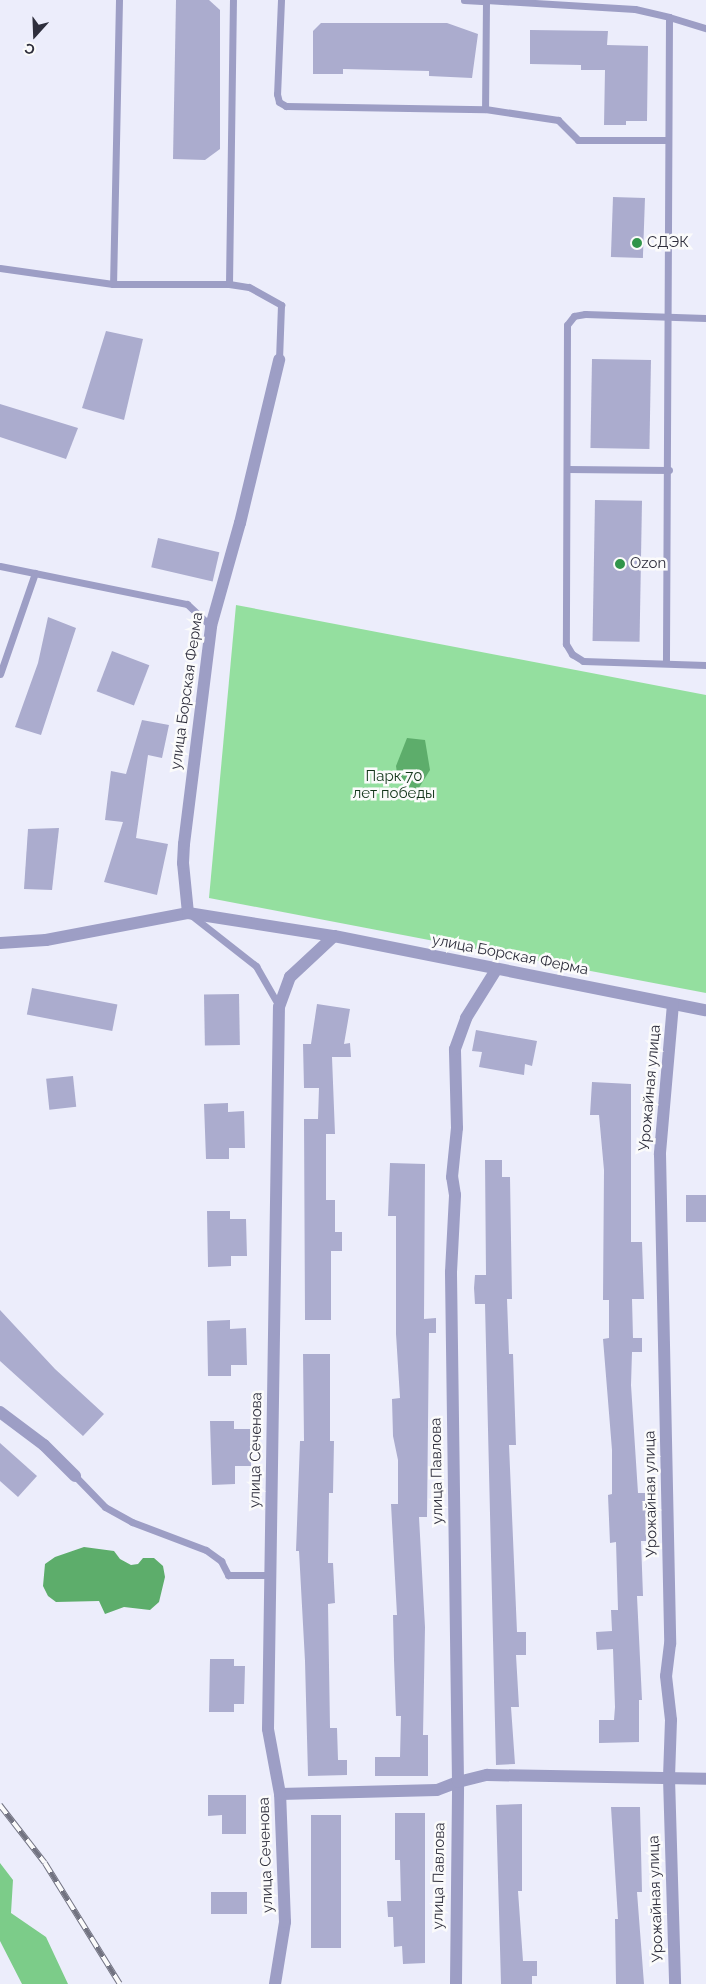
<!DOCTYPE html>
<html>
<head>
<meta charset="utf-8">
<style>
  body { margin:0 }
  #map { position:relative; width:706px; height:1984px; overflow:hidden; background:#ecedfb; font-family:Raleway,sans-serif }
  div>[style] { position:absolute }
  .green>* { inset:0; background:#94df9f }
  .forest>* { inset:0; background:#7ccc89 }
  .water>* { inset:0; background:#5dad6b }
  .building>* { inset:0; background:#abacce; transform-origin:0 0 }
  .service>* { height:7px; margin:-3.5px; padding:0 3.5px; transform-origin:3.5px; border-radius:3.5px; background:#9d9ec5 }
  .minor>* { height:12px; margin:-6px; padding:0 6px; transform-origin:6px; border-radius:6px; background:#9d9ec5 }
  .rail>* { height:5.5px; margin-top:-2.75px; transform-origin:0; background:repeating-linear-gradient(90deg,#fbfbfb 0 11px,#727381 0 22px); box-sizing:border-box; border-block:1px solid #727381 }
  .dots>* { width:14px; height:14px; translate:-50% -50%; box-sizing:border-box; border:2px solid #fbfbfb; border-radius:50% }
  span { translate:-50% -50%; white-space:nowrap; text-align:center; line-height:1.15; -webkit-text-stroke:5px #fbfbfb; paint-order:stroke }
  .poi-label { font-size:15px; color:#2e2e3c }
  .left { translate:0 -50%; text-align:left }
  .street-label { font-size:15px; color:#2e2e3c }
  .park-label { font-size:15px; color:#13351a }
  .north { position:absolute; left:10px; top:10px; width:50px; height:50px; -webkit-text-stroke:4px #fbfbfb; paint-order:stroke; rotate:200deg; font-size:14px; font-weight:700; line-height:20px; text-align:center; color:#2e2e3c }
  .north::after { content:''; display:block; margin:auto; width:18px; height:22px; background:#2e2e3c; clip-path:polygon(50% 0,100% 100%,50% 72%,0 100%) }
</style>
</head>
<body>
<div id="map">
  <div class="green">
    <div style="clip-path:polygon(236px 605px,706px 695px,706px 993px,209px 898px)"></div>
  </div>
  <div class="forest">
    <div style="clip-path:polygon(0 1863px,13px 1880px,11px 1913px,46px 1937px,68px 1984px,22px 1984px,0 1941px)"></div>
  </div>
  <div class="water">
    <div style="clip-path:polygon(407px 738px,425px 740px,430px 770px,417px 791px,398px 780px,396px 766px)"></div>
    <div style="clip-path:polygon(84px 1547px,114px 1551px,120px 1559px,131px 1565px,138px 1564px,143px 1558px,154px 1558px,163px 1566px,165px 1577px,159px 1602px,150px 1610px,124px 1607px,105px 1614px,99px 1601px,56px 1602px,48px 1596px,43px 1586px,45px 1564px,55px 1557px)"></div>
  </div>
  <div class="building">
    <div style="clip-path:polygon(176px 0,209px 0,220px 10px,220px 149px,205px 160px,173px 159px)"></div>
    <div style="clip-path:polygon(321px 23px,447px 23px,478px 34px,472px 78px,429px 76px,429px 71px,343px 69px,343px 74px,313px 74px,313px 31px)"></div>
    <div style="clip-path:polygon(530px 30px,608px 31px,607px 45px,648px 46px,647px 121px,626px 121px,626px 125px,604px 125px,605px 70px,581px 70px,581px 65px,530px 64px)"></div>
    <div style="left:613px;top:197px;width:32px;height:60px;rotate:2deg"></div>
    <div style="clip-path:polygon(106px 331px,143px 339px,124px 420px,82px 408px)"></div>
    <div style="left:592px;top:359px;width:59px;height:89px;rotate:1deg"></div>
    <div style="clip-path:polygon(0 404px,78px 428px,66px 459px,0 437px)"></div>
    <div style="left:595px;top:500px;width:47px;height:141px;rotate:1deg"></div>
    <div style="left:158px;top:538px;width:63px;height:30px;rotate:13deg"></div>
    <div style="clip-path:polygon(48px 617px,76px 628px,41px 735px,15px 727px,38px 663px)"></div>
    <div style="left:112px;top:651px;width:40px;height:43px;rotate:21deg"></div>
    <div style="clip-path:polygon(142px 720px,169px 725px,162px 758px,148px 755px,136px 838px,168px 844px,157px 895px,104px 882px,123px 822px,105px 820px,111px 771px,126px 774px)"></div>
    <div style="clip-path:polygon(59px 828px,52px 890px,24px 889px,28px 829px)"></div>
    <div style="left:32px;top:988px;width:87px;height:27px;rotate:11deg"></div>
    <div style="left:239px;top:994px;width:51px;height:35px;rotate:89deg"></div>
    <div style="clip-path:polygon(317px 1004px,350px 1009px,344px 1044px,350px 1043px,351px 1057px,332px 1057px,335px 1134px,326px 1134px,326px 1200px,335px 1200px,335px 1232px,342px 1232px,342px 1251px,331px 1251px,331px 1320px,305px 1320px,304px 1119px,318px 1119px,319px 1088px,304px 1088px,303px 1044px,311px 1044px)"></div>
    <div style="clip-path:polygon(476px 1030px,537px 1041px,532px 1066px,525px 1064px,524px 1075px,479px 1067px,482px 1052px,472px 1051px)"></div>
    <div style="left:73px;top:1076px;width:31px;height:27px;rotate:84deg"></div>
    <div style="clip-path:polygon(592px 1082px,631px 1084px,631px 1242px,642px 1242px,644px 1299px,632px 1299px,633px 1338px,642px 1338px,642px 1352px,632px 1352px,631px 1385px,638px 1493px,645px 1493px,646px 1507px,646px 1541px,641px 1541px,643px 1596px,637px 1596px,642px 1700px,639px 1700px,639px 1742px,599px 1743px,599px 1720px,614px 1720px,615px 1707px,613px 1649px,597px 1650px,596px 1632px,612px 1631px,611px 1610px,618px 1610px,616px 1542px,610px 1543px,608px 1495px,612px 1494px,612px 1450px,603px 1339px,609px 1338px,609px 1300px,603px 1300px,604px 1170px,599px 1115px,590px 1115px)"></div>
    <div style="clip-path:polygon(228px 1103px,228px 1112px,244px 1111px,245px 1148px,229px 1148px,229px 1159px,206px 1159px,204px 1104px)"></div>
    <div style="clip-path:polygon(485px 1160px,502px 1160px,502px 1177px,510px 1177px,512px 1299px,507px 1299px,509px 1354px,513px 1354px,516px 1445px,509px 1445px,517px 1632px,526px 1632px,526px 1655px,516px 1655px,519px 1707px,511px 1707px,515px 1764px,496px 1765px,485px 1304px,475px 1304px,474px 1288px,475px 1275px,486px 1275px)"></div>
    <div style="clip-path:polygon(390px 1163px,425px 1164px,424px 1319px,436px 1318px,436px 1333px,429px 1333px,427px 1517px,419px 1517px,425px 1627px,423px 1735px,428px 1735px,428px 1776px,375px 1776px,375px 1757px,400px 1757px,401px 1716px,396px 1716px,394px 1660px,393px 1615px,397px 1615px,391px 1504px,398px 1504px,398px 1460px,393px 1436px,392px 1399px,400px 1398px,396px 1334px,396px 1216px,388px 1216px)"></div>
    <div style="left:706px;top:1195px;width:27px;height:20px;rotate:90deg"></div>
    <div style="clip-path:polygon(207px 1211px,230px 1211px,230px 1219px,246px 1219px,247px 1256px,231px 1256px,231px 1266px,208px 1267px)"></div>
    <div style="clip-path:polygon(0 1310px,55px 1369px,104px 1414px,83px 1436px,0 1361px)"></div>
    <div style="clip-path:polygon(230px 1320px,230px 1329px,246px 1328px,247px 1365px,231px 1365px,231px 1376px,208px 1376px,207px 1321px)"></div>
    <div style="clip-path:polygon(303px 1354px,330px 1354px,330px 1441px,334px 1441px,333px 1493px,329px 1493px,328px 1563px,333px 1563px,335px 1603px,328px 1604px,330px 1728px,337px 1728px,338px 1760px,347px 1760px,347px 1775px,308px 1776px,305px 1661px,299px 1551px,296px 1551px,300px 1441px,304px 1441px)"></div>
    <div style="clip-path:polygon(210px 1421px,234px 1421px,234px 1429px,250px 1429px,251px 1466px,235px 1466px,235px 1484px,212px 1485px)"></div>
    <div style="clip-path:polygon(0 1443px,37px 1476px,18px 1497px,0 1481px)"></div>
    <div style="clip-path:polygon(210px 1659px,234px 1659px,234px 1666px,245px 1666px,244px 1704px,234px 1704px,234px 1712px,209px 1712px)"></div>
    <div style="clip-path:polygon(208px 1795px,246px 1795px,246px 1834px,222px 1834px,222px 1815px,208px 1816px)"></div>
    <div style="clip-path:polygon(522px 1804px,522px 1891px,518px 1891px,523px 1961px,537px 1961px,537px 1976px,532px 1976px,532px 1984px,501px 1984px,496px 1805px)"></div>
    <div style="clip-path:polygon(611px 1807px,640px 1807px,642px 1892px,637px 1892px,644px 1984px,616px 1984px,615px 1919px,618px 1919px)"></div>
    <div style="clip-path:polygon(395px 1813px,425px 1813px,425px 1963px,403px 1964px,402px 1946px,394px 1947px,393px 1917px,388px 1917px,387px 1901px,401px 1901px,400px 1860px,395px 1860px)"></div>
    <div style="left:341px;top:1815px;width:133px;height:30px;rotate:90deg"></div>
    <div style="left:247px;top:1892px;width:22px;height:36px;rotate:90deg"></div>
  </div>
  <div class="service">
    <div style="left:119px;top:0;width:284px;rotate:91.2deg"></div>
    <div style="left:113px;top:284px;width:116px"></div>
    <div style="left:229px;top:284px;width:20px;rotate:9deg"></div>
    <div style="left:249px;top:287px;width:37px;rotate:29deg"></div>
    <div style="left:281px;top:305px;width:55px;rotate:92.1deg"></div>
    <div style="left:281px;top:0;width:94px;rotate:92.4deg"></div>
    <div style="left:277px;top:94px;width:8px;rotate:76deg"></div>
    <div style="left:279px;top:102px;width:8px;rotate:30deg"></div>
    <div style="left:286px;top:106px;width:199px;rotate:0.9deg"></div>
    <div style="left:485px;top:109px;width:74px;rotate:8.6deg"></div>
    <div style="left:558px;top:120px;width:28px;rotate:45deg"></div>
    <div style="left:578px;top:140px;width:89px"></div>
    <div style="left:464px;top:0;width:22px;rotate:3deg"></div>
    <div style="left:486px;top:1px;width:108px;rotate:90.5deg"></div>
    <div style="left:486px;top:0;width:149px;rotate:3.5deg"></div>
    <div style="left:635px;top:9px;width:35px;rotate:13deg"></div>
    <div style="left:669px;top:17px;width:646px;rotate:90.27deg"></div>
    <div style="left:669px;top:17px;width:39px;rotate:17deg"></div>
    <div style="left:0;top:268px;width:114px;rotate:8.1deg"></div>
    <div style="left:229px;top:284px;width:284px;rotate:-89.2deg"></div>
    <div style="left:706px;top:318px;width:121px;rotate:-178.1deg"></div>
    <div style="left:585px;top:314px;width:11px;rotate:170deg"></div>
    <div style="left:574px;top:316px;width:11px;rotate:128deg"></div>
    <div style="left:567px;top:325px;width:319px;rotate:90.2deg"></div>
    <div style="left:566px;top:644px;width:12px;rotate:59deg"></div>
    <div style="left:572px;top:654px;width:13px;rotate:32deg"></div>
    <div style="left:583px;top:661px;width:123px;rotate:1.9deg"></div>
    <div style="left:568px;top:469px;width:101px;rotate:0.6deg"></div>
    <div style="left:0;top:566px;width:191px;rotate:11.5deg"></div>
    <div style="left:187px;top:604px;width:33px;rotate:43deg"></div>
    <div style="left:0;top:674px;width:107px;rotate:-70.9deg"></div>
    <div style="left:191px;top:915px;width:83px;rotate:38.1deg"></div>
    <div style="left:256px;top:966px;width:46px;rotate:60.1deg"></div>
    <div style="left:75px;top:1476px;width:43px;rotate:45.9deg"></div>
    <div style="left:105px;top:1507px;width:31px;rotate:29deg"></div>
    <div style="left:132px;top:1522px;width:79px;rotate:20.7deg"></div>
    <div style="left:206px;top:1550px;width:19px;rotate:36deg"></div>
    <div style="left:221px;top:1561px;width:16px;rotate:63deg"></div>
    <div style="left:228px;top:1575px;width:42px"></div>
  </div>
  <div class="minor">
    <div style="left:188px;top:913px;width:50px;rotate:-95.7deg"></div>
    <div style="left:183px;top:863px;width:19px;rotate:-87deg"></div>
    <div style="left:184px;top:844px;width:220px;rotate:-82.9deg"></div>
    <div style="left:211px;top:626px;width:107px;rotate:-74.3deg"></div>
    <div style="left:240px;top:523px;width:168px;rotate:-76.5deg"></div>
    <div style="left:0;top:943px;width:46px;rotate:-3.7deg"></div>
    <div style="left:46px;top:940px;width:145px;rotate:-10.8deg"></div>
    <div style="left:188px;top:913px;width:148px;rotate:9deg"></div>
    <div style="left:334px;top:936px;width:379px;rotate:11.3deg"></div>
    <div style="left:673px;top:1004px;width:151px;rotate:95deg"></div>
    <div style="left:660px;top:1154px;width:490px;rotate:88.8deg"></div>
    <div style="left:670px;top:1644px;width:32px;rotate:97deg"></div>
    <div style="left:666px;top:1676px;width:44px;rotate:83.5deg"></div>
    <div style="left:671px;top:1720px;width:58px;rotate:92deg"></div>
    <div style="left:669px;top:1778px;width:206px;rotate:88.3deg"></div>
    <div style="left:0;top:1412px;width:55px;rotate:36.9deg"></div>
    <div style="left:44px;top:1445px;width:44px;rotate:45deg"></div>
    <div style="left:280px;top:1794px;width:157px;rotate:-1.5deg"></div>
    <div style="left:437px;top:1790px;width:22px;rotate:-21deg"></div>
    <div style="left:458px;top:1782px;width:30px;rotate:-14deg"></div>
    <div style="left:487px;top:1775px;width:219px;rotate:1deg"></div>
    <div style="left:275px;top:1984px;width:63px;rotate:-80.8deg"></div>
    <div style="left:285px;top:1922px;width:128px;rotate:-92.2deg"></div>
    <div style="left:280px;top:1794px;width:66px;rotate:-100.5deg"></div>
    <div style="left:268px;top:1729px;width:722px;rotate:-89.13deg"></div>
    <div style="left:279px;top:1007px;width:32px;rotate:-70deg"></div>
    <div style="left:290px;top:977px;width:60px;rotate:-43deg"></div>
    <div style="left:456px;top:1984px;width:202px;rotate:-89.4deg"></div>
    <div style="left:458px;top:1782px;width:510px;rotate:-90.79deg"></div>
    <div style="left:451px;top:1272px;width:77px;rotate:-87deg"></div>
    <div style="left:455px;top:1195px;width:18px;rotate:-99deg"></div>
    <div style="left:452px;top:1177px;width:49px;rotate:-84.2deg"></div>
    <div style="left:457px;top:1128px;width:79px;rotate:-91.5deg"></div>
    <div style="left:455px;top:1049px;width:33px;rotate:-70deg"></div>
    <div style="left:466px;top:1018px;width:57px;rotate:-58deg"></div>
  </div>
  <div class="rail">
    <div style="left:0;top:1805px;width:73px;rotate:52.2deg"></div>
    <div style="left:45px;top:1863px;width:142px;rotate:58.2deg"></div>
  </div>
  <div class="dots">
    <div style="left:637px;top:243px;background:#31954a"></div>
    <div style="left:620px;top:564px;background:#31954a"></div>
  </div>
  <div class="poi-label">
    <span class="left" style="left:647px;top:243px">СДЭК</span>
    <span class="left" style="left:630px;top:564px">Ozon</span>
  </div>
  <div class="street-label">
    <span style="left:187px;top:691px;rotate:-82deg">улица Борская Ферма</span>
    <span style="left:510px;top:955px;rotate:11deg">улица Борская Ферма</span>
    <span style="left:650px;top:1088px;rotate:-85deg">Урожайная улица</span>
    <span style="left:256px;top:1450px;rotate:-89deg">улица Сеченова</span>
    <span style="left:437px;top:1471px;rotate:-91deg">улица Павлова</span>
    <span style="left:651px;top:1494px;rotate:-91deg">Урожайная улица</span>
    <span style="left:266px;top:1855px;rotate:-92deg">улица Сеченова</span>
    <span style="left:439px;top:1876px;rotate:-89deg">улица Павлова</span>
    <span style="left:656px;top:1899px;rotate:-92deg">Урожайная улица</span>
  </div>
  <div class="park-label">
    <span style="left:394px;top:785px">Парк 70<br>лет победы</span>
  </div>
  <div class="north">С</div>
</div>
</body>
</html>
